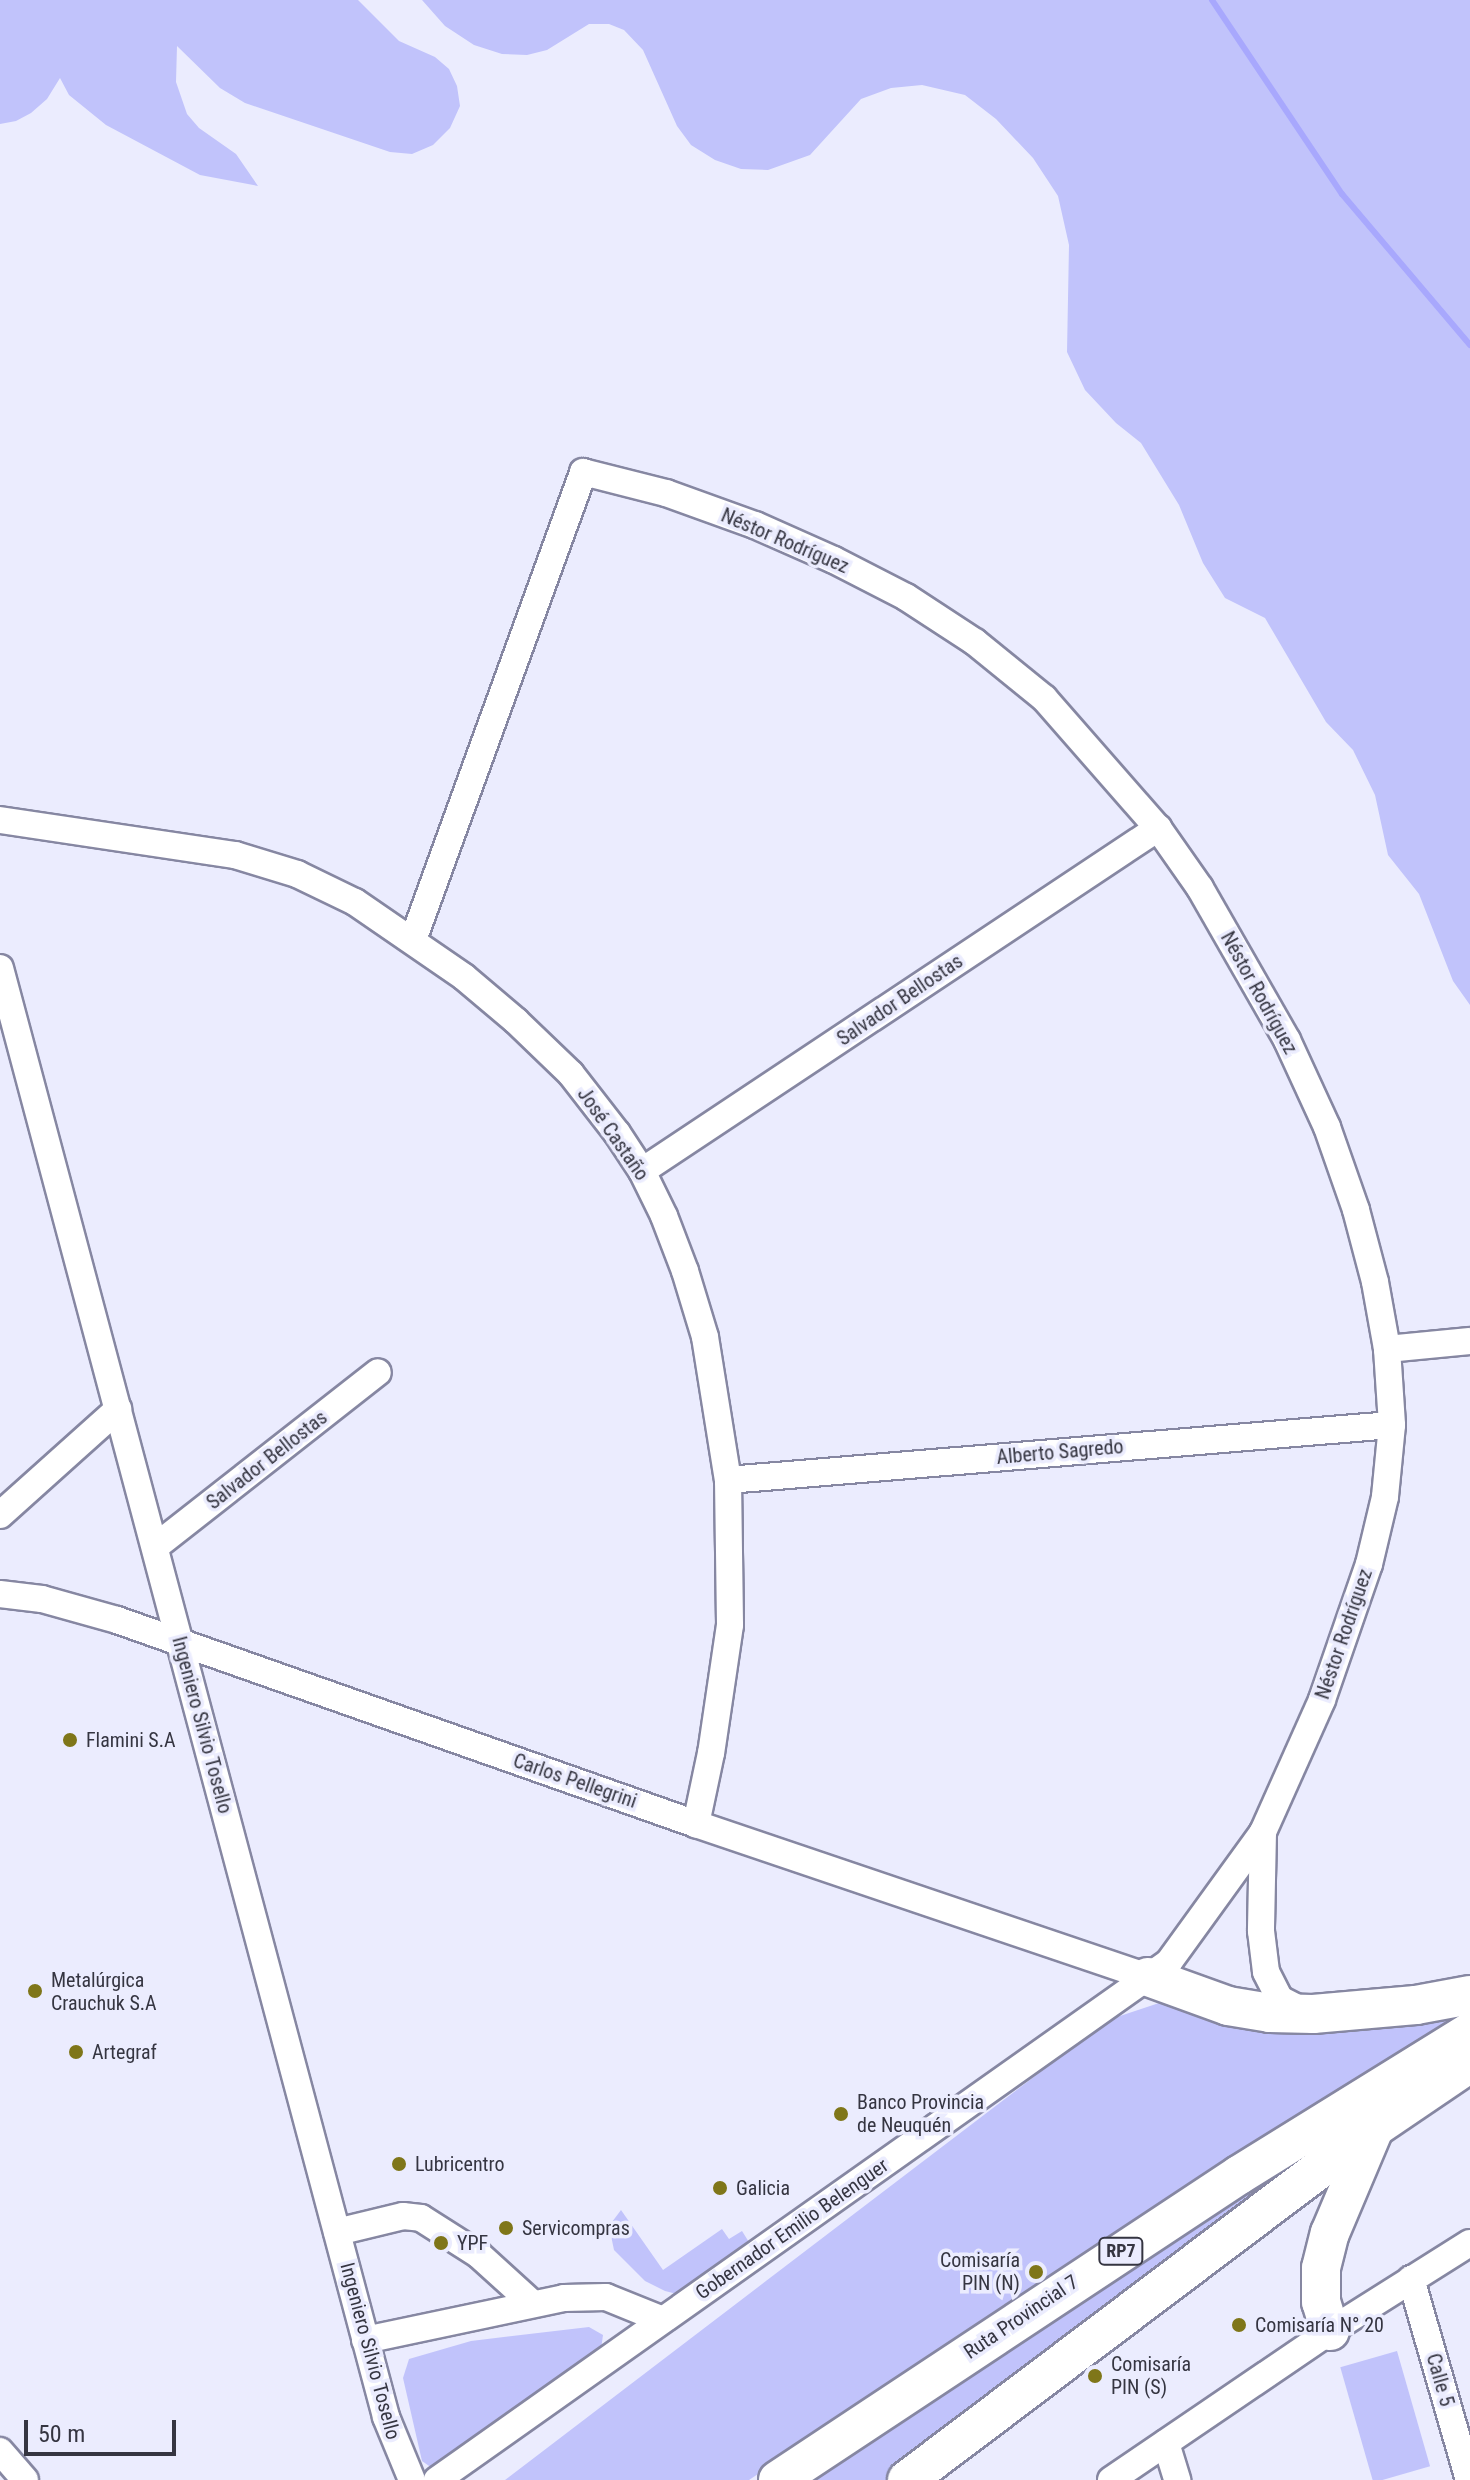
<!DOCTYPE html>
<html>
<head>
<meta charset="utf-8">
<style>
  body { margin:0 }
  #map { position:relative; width:1470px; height:2480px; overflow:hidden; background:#ebecfe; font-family:"Roboto Condensed",sans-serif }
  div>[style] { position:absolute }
  .green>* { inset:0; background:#c1c3fb; transform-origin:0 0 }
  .stream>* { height:6px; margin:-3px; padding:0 3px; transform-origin:3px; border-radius:3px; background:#a8a8fd }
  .roads { filter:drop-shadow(2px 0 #8687a2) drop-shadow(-2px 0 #8687a2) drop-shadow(0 2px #8687a2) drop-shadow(0 -2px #8687a2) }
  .minor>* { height:26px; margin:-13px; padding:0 13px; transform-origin:13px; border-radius:13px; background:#fff }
  .highway>* { height:38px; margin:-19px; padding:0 19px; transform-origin:19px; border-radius:19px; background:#fff }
  .dots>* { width:22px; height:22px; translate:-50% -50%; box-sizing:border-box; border:4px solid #ebecfe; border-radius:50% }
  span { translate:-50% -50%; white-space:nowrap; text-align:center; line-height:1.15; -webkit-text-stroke:7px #ebecfe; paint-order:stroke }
  .shield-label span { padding:2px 6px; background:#ebecfe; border:2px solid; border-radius:6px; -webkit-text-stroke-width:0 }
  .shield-label { font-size:18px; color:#353541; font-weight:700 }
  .street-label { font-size:20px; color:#353541 }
  .poi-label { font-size:20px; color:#353541 }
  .left { translate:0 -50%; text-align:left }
  .right { translate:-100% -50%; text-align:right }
  .scale { position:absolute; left:24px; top:2420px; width:152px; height:36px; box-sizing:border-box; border:4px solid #353541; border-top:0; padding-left:10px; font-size:24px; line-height:28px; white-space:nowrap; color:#353541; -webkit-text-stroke:6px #ebecfe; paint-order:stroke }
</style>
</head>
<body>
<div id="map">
  <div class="green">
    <div style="clip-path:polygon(0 0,358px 0,399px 41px,435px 57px,449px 69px,457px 86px,460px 106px,450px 128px,433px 145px,412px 154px,390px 152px,245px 103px,220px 88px,177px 46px,176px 82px,187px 114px,199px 128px,236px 154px,258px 186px,200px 175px,106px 125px,69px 95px,60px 78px,47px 99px,31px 113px,16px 121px,0 124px)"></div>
    <div style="clip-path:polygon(422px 0,1470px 0,1470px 1005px,1453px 981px,1419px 894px,1388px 855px,1375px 795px,1353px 750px,1326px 722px,1265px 618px,1225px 598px,1203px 563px,1179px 505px,1141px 443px,1116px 423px,1085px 390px,1067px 352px,1069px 245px,1058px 196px,1033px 158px,996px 119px,965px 95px,922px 85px,891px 88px,861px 99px,810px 155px,768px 170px,741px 169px,715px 160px,691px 145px,677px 126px,643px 50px,624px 30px,609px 24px,589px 24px,547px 50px,527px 55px,502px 54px,474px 45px,445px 26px)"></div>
    <div style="clip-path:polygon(1162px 2002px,1470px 2009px,1366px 2072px,749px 2480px,505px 2480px,1094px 2031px,1114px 2018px)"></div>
    <div style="clip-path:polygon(1462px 2053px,896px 2480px,805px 2480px,1211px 2208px)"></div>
    <div style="clip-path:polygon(621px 2210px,663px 2270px,722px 2229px,729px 2239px,742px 2231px,752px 2247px,681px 2295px,665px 2291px,645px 2281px,614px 2250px,609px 2226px)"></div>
    <div style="clip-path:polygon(589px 2327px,603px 2335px,601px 2349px,432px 2468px,422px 2461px,403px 2378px,409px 2359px,471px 2341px)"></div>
    <div style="left:1397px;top:2351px;width:120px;height:59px;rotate:74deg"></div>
  </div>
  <div class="stream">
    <div style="left:1212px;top:0;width:234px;rotate:56.2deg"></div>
    <div style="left:1342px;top:194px;width:198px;rotate:49.7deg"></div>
  </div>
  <div class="roads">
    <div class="minor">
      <div style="left:0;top:820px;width:238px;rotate:8.5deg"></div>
      <div style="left:235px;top:855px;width:65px;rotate:17deg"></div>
      <div style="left:297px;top:874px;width:64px;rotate:25.8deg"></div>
      <div style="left:355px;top:902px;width:132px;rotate:34.5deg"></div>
      <div style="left:464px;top:977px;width:68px;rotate:40.2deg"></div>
      <div style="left:516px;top:1021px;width:76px;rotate:43.9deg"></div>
      <div style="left:571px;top:1074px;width:75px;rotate:52.1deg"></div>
      <div style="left:617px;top:1133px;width:45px;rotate:56.7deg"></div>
      <div style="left:642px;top:1171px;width:50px;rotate:63.9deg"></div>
      <div style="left:664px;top:1216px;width:59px;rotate:69.1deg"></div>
      <div style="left:685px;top:1271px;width:69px;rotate:73.1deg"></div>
      <div style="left:705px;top:1337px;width:145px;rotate:80.9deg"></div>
      <div style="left:728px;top:1480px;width:145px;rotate:89.2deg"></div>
      <div style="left:730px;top:1625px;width:129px;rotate:98.4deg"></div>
      <div style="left:711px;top:1753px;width:73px;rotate:101.9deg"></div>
      <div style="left:413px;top:940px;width:498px;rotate:-70deg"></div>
      <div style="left:583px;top:472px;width:86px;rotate:14.2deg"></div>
      <div style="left:666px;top:493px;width:95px;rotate:19.8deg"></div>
      <div style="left:755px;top:525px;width:86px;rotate:23.9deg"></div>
      <div style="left:834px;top:560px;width:81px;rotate:27.2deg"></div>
      <div style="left:906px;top:597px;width:82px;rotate:33.1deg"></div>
      <div style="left:975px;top:642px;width:89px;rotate:39.1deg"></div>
      <div style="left:1044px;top:698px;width:173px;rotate:48.8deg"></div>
      <div style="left:1158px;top:828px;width:73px;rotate:55deg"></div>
      <div style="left:1200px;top:888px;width:175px;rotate:60.2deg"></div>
      <div style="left:1287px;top:1040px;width:96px;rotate:65.3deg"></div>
      <div style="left:1327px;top:1127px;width:88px;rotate:70.7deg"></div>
      <div style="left:1356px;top:1210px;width:74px;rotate:75.2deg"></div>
      <div style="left:1375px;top:1282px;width:68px;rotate:79.8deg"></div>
      <div style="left:1387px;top:1349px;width:76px;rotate:86.2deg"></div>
      <div style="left:1392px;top:1425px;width:72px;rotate:95.6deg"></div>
      <div style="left:1385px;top:1497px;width:69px;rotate:103.4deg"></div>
      <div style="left:1369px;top:1564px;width:144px;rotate:109.1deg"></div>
      <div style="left:1322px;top:1700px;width:145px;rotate:114.1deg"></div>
      <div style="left:1263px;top:1832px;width:160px;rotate:125.9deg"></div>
      <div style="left:1169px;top:1962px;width:897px;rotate:144.71deg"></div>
      <div style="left:0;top:968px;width:1500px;rotate:75.08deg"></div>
      <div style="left:386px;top:2417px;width:68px;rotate:67.6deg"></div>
      <div style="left:642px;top:1171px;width:620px;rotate:-33.61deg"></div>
      <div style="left:1387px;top:1349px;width:83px;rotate:-5.5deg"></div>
      <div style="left:728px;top:1480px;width:666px;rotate:-4.74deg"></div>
      <div style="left:0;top:1515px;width:159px;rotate:-41.9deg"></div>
      <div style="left:155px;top:1547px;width:283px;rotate:-38.1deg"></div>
      <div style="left:0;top:1594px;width:42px;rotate:6.8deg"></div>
      <div style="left:42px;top:1599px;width:78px;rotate:15.6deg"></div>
      <div style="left:117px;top:1620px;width:614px;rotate:19.41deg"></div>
      <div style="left:696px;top:1824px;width:477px;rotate:18.7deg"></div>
      <div style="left:1263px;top:1832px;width:99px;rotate:91.2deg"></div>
      <div style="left:1261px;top:1931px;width:41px;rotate:83deg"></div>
      <div style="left:1266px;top:1972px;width:30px;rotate:63deg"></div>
      <div style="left:1280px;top:1999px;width:28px;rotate:27deg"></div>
      <div style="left:337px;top:2232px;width:68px;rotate:-13.6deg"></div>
      <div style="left:403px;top:2216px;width:18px;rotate:6deg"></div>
      <div style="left:421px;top:2218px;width:69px;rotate:32.5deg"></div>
      <div style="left:479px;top:2255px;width:72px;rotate:42.2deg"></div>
      <div style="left:1411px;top:2279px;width:209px;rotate:73.9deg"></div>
      <div style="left:365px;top:2340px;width:203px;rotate:-11.9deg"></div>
      <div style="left:564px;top:2298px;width:42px;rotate:-1.4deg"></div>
      <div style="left:606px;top:2297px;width:61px;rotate:22deg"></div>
      <div style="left:1166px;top:2443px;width:39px;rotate:73deg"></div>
      <div style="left:0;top:2451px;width:38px;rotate:49deg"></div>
      <div style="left:1111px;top:2480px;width:265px;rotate:-34.2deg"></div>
      <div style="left:1330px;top:2331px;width:165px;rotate:-32.2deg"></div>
    </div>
    <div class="highway">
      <div style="left:1148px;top:1977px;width:85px;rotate:19.9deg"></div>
      <div style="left:1228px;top:2006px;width:43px;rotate:9.5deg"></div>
      <div style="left:1270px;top:2013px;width:43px;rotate:1.3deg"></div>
      <div style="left:1313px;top:2014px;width:103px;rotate:-5deg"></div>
      <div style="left:1416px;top:2005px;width:55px;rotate:-10.5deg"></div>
      <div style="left:1330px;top:2331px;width:30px;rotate:-107deg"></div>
      <div style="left:1321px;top:2302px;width:34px;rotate:-90deg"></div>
      <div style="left:1321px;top:2268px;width:36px;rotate:-76deg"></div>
      <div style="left:1330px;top:2233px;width:111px;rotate:-67.1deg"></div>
      <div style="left:778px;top:2480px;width:553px;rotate:-33.49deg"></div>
      <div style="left:1239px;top:2175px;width:272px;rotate:-31.8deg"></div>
      <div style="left:907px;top:2480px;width:585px;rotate:-37.01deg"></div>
      <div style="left:1374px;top:2128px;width:116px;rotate:-34.1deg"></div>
    </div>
  </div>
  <div class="dots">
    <div style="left:70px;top:1740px;background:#7f7619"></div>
    <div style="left:35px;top:1991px;background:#7f7619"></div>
    <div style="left:76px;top:2052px;background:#7f7619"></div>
    <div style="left:841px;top:2114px;background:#7f7619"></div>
    <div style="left:399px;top:2164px;background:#7f7619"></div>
    <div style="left:720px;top:2188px;background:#7f7619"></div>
    <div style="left:506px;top:2228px;background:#7f7619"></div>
    <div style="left:441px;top:2243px;background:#7f7619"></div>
    <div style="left:1036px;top:2272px;background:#7f7619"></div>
    <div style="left:1239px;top:2325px;background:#7f7619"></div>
    <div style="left:1095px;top:2376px;background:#7f7619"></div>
  </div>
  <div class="shield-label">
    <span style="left:1121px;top:2251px">RP7</span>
  </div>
  <div class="street-label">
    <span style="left:785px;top:541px;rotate:23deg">Néstor Rodríguez</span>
    <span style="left:1259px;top:993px;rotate:61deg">Néstor Rodríguez</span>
    <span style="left:900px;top:1000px;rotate:-34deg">Salvador Bellostas</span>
    <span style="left:613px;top:1134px;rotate:55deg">José Castaño</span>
    <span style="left:1060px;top:1452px;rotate:-5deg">Alberto Sagredo</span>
    <span style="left:267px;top:1460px;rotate:-38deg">Salvador Bellostas</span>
    <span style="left:1344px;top:1634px;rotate:-71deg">Néstor Rodríguez</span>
    <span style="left:202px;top:1725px;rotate:75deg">Ingeniero Silvio Tosello</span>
    <span style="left:575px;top:1781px;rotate:19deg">Carlos Pellegrini</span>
    <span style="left:792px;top:2229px;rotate:-35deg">Gobernador Emilio Belenguer</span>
    <span style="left:1021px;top:2317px;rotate:-34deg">Ruta Provincial 7</span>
    <span style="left:370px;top:2351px;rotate:75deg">Ingeniero Silvio Tosello</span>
    <span style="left:1440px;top:2380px;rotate:74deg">Calle 5</span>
  </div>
  <div class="poi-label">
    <span class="left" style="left:86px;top:1740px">Flamini S.A</span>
    <span class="left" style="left:51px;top:1992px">Metalúrgica<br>Crauchuk S.A</span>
    <span class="left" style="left:92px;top:2052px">Artegraf</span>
    <span class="left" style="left:857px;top:2114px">Banco Provincia<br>de Neuquén</span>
    <span class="left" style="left:415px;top:2164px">Lubricentro</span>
    <span class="left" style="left:736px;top:2188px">Galicia</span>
    <span class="left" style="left:522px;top:2228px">Servicompras</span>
    <span class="left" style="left:457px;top:2243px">YPF</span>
    <span class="right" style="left:1020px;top:2272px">Comisaría<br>PIN (N)</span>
    <span class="left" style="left:1255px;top:2325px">Comisaría N° 20</span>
    <span class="left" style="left:1111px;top:2376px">Comisaría<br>PIN (S)</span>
  </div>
  <div class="scale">50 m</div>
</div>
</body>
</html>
